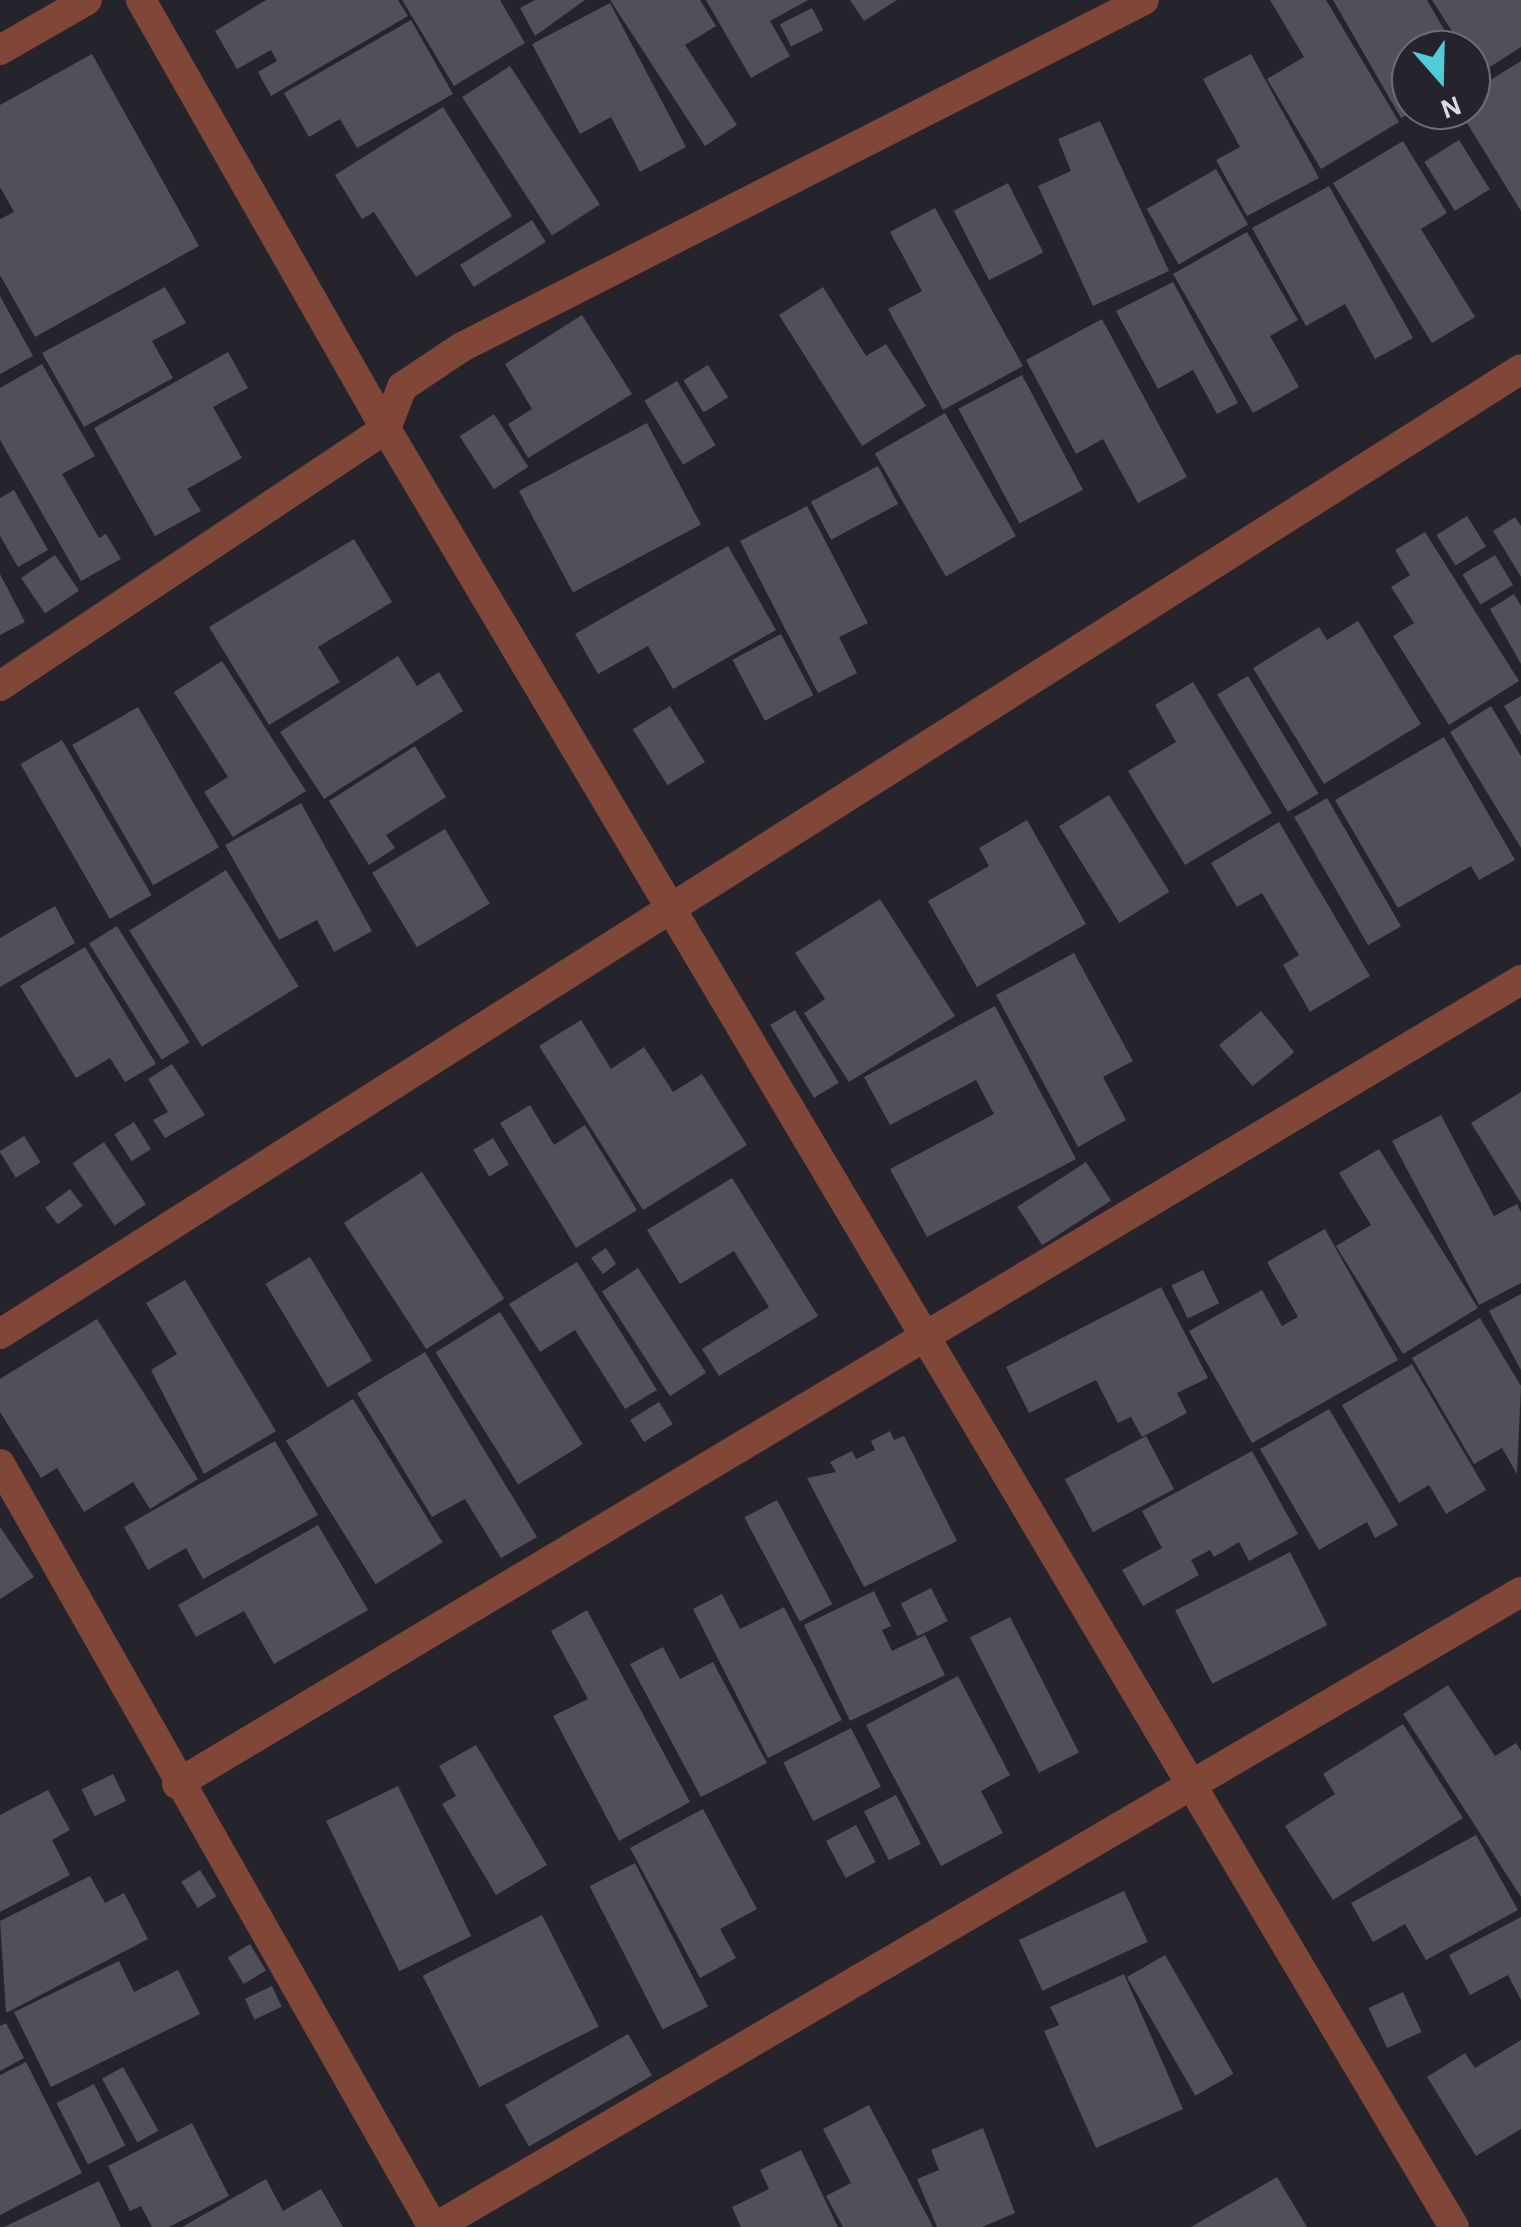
<!DOCTYPE html>
<html>
<head>
<meta charset="utf-8">
<style>
  body { margin:0 }
  #map { position:relative; width:1521px; height:2227px; overflow:hidden; background:#25232c; font-family:"Alegreya Sans",sans-serif }
  div>[style] { position:absolute }
  .building>* { inset:0; background:#514f59; transform-origin:0 0 }
  .street>* { height:30px; margin:-15px; padding:0 15px; transform-origin:15px; border-radius:15px; background:#804738 }
  span { translate:-50% -50%; white-space:nowrap; text-align:center; line-height:1.15; -webkit-text-stroke:10px #25232c; paint-order:stroke }
  .north { position:absolute; left:1391px; top:30px; width:100px; height:100px; box-sizing:border-box; background:#25232c; border:2px solid #6e6c74; border-radius:50%; rotate:160deg; font-size:28px; font-weight:700; line-height:40px; text-align:center; color:#dbdae0 }
  .north::after { content:''; display:block; margin:auto; width:35px; height:45px; background:#52cbd8; clip-path:polygon(50% 0,100% 100%,50% 72%,0 100%) }
</style>
</head>
<body>
<div id="map">
  <div class="building">
    <div style="clip-path:polygon(266px 0,398px 0,408px 16px,271px 96px,258px 72px,277px 61px,271px 50px,237px 69px,215px 31px)"></div>
    <div style="clip-path:polygon(402px 0,500px 0,525px 43px,454px 86px)"></div>
    <div style="clip-path:polygon(535px 0,585px 0,535px 36px,520px 8px)"></div>
    <div style="clip-path:polygon(610px 0,700px 0,716px 26px,685px 45px,737px 125px,705px 146px)"></div>
    <div style="clip-path:polygon(706px 0,808px 0,770px 21px,790px 56px,751px 78px)"></div>
    <div style="clip-path:polygon(850px 0,897px 0,864px 21px)"></div>
    <div style="clip-path:polygon(1270px 0,1326px 0,1399px 122px,1321px 169px,1267px 79px,1304px 57px)"></div>
    <div style="clip-path:polygon(1333px 0,1427px 0,1456px 50px,1411px 50px,1411px 112px,1401px 118px)"></div>
    <div style="clip-path:polygon(1432px 0,1521px 0,1521px 47px,1479px 74px)"></div>
    <div style="clip-path:polygon(610px 3px,686px 147px,640px 172px,611px 117px,580px 134px,532px 44px)"></div>
    <div style="left:812px;top:8px;width:25px;height:36px;rotate:63deg"></div>
    <div style="clip-path:polygon(411px 20px,453px 94px,357px 148px,340px 119px,309px 137px,284px 93px)"></div>
    <div style="clip-path:polygon(92px 54px,199px 246px,35px 337px,0 275px,0 219px,14px 212px,0 187px,0 105px)"></div>
    <div style="clip-path:polygon(1251px 54px,1319px 178px,1247px 216px,1216px 160px,1240px 147px,1203px 79px)"></div>
    <div style="clip-path:polygon(1521px 61px,1521px 211px,1459px 110px,1471px 110px,1471px 92px)"></div>
    <div style="left:510px;top:66px;width:165px;height:57px;rotate:57deg"></div>
    <div style="clip-path:polygon(443px 107px,512px 216px,416px 277px,374px 212px,362px 219px,335px 175px)"></div>
    <div style="clip-path:polygon(1100px 121px,1169px 271px,1093px 306px,1038px 186px,1071px 171px,1058px 139px)"></div>
    <div style="left:1459px;top:140px;width:58px;height:41px;rotate:58deg"></div>
    <div style="clip-path:polygon(1403px 141px,1447px 213px,1421px 229px,1475px 317px,1432px 343px,1333px 183px)"></div>
    <div style="left:1216px;top:169px;width:64px;height:80px;rotate:60deg"></div>
    <div style="left:1008px;top:183px;width:78px;height:61px;rotate:63deg"></div>
    <div style="clip-path:polygon(1329px 186px,1413px 338px,1375px 359px,1345px 304px,1306px 326px,1252px 228px)"></div>
    <div style="clip-path:polygon(935px 208px,1023px 366px,943px 410px,888px 309px,922px 291px,890px 232px)"></div>
    <div style="left:532px;top:220px;width:26px;height:85px;rotate:58deg"></div>
    <div style="clip-path:polygon(1247px 232px,1298px 320px,1270px 336px,1299px 387px,1253px 413px,1173px 274px)"></div>
    <div style="clip-path:polygon(1173px 282px,1238px 403px,1217px 414px,1193px 370px,1158px 389px,1116px 311px)"></div>
    <div style="clip-path:polygon(165px 287px,186px 323px,152px 341px,173px 378px,84px 427px,42px 353px)"></div>
    <div style="clip-path:polygon(823px 287px,866px 356px,886px 344px,926px 406px,862px 446px,779px 315px)"></div>
    <div style="clip-path:polygon(0 296px,33px 356px,0 374px)"></div>
    <div style="clip-path:polygon(582px 315px,632px 394px,528px 458px,508px 424px,532px 409px,505px 364px)"></div>
    <div style="clip-path:polygon(1102px 319px,1187px 477px,1138px 503px,1103px 439px,1076px 454px,1026px 360px)"></div>
    <div style="clip-path:polygon(228px 352px,248px 388px,213px 407px,242px 458px,187px 489px,201px 511px,155px 536px,94px 428px)"></div>
    <div style="clip-path:polygon(42px 364px,95px 456px,62px 474px,99px 538px,106px 534px,121px 559px,81px 581px,0 440px,0 388px)"></div>
    <div style="left:708px;top:365px;width:38px;height:29px;rotate:58deg"></div>
    <div style="left:1022px;top:375px;width:130px;height:72px;rotate:62deg"></div>
    <div style="left:677px;top:381px;width:75px;height:38px;rotate:59deg"></div>
    <div style="left:945px;top:413px;width:142px;height:81px;rotate:60deg"></div>
    <div style="left:494px;top:414px;width:63px;height:41px;rotate:57deg"></div>
    <div style="left:647px;top:423px;width:115px;height:145px;rotate:62deg"></div>
    <div style="left:878px;top:466px;width:43px;height:76px;rotate:62deg"></div>
    <div style="clip-path:polygon(14px 490px,48px 550px,18px 567px,0 536px,0 498px)"></div>
    <div style="clip-path:polygon(807px 506px,868px 623px,839px 637px,857px 673px,818px 693px,740px 541px)"></div>
    <div style="left:1467px;top:516px;width:36px;height:36px;rotate:58deg"></div>
    <div style="clip-path:polygon(1515px 517px,1521px 526px,1521px 577px,1493px 531px)"></div>
    <div style="clip-path:polygon(1425px 532px,1519px 681px,1449px 725px,1393px 636px,1414px 623px,1391px 587px,1410px 575px,1395px 550px)"></div>
    <div style="clip-path:polygon(354px 539px,392px 602px,318px 647px,340px 682px,269px 725px,209px 627px)"></div>
    <div style="clip-path:polygon(728px 546px,776px 630px,673px 689px,648px 646px,598px 674px,575px 634px)"></div>
    <div style="left:55px;top:555px;width:43px;height:41px;rotate:56deg"></div>
    <div style="left:1495px;top:555px;width:35px;height:38px;rotate:59deg"></div>
    <div style="clip-path:polygon(0 574px,25px 622px,0 635px)"></div>
    <div style="clip-path:polygon(1514px 594px,1521px 606px,1521px 664px,1490px 609px)"></div>
    <div style="clip-path:polygon(1358px 621px,1421px 724px,1324px 784px,1253px 668px,1319px 627px,1327px 640px)"></div>
    <div style="left:781px;top:634px;width:69px;height:55px;rotate:62deg"></div>
    <div style="clip-path:polygon(398px 656px,417px 686px,439px 672px,463px 711px,324px 799px,280px 732px)"></div>
    <div style="clip-path:polygon(222px 661px,306px 791px,233px 837px,204px 792px,228px 777px,174px 692px)"></div>
    <div style="left:1248px;top:676px;width:137px;height:36px;rotate:59deg"></div>
    <div style="clip-path:polygon(1193px 682px,1272px 813px,1185px 865px,1128px 771px,1176px 742px,1155px 705px)"></div>
    <div style="clip-path:polygon(1521px 696px,1521px 735px,1504px 706px)"></div>
    <div style="left:670px;top:706px;width:66px;height:44px;rotate:58deg"></div>
    <div style="clip-path:polygon(1491px 706px,1521px 756px,1521px 848px,1450px 732px)"></div>
    <div style="left:138px;top:707px;width:162px;height:76px;rotate:60deg"></div>
    <div style="clip-path:polygon(1444px 737px,1515px 860px,1479px 880px,1471px 866px,1398px 908px,1335px 800px)"></div>
    <div style="left:62px;top:740px;width:179px;height:48px;rotate:60deg"></div>
    <div style="clip-path:polygon(415px 746px,446px 797px,386px 835px,395px 848px,369px 865px,329px 801px)"></div>
    <div style="left:1109px;top:795px;width:114px;height:59px;rotate:58deg"></div>
    <div style="left:1327px;top:798px;width:148px;height:38px;rotate:60deg"></div>
    <div style="clip-path:polygon(301px 803px,372px 931px,334px 952px,317px 920px,279px 940px,225px 845px)"></div>
    <div style="clip-path:polygon(1027px 820px,1086px 924px,977px 987px,928px 901px,989px 866px,979px 848px)"></div>
    <div style="clip-path:polygon(1279px 822px,1370px 976px,1310px 1012px,1283px 965px,1299px 955px,1262px 893px,1237px 907px,1211px 863px)"></div>
    <div style="left:445px;top:829px;width:87px;height:85px;rotate:59deg"></div>
    <div style="left:226px;top:870px;width:137px;height:114px;rotate:58deg"></div>
    <div style="clip-path:polygon(880px 899px,955px 1016px,849px 1082px,804px 1013px,825px 999px,795px 953px)"></div>
    <div style="clip-path:polygon(55px 906px,75px 943px,0 987px,0 938px)"></div>
    <div style="left:117px;top:926px;width:137px;height:33px;rotate:58deg"></div>
    <div style="clip-path:polygon(85px 947px,156px 1064px,125px 1082px,110px 1058px,76px 1078px,20px 986px)"></div>
    <div style="clip-path:polygon(1074px 953px,1133px 1061px,1103px 1077px,1126px 1120px,1078px 1147px,996px 995px)"></div>
    <div style="clip-path:polygon(995px 1006px,1076px 1159px,927px 1237px,890px 1169px,994px 1114px,976px 1080px,890px 1125px,864px 1077px)"></div>
    <div style="left:795px;top:1010px;width:85px;height:29px;rotate:59deg"></div>
    <div style="left:1261px;top:1011px;width:53px;height:54px;rotate:51deg"></div>
    <div style="clip-path:polygon(581px 1020px,611px 1069px,644px 1047px,673px 1092px,702px 1074px,747px 1145px,643px 1210px,539px 1046px)"></div>
    <div style="clip-path:polygon(172px 1064px,205px 1115px,165px 1138px,153px 1120px,168px 1112px,148px 1079px)"></div>
    <div style="clip-path:polygon(1521px 1092px,1521px 1203px,1471px 1123px)"></div>
    <div style="clip-path:polygon(530px 1105px,554px 1145px,585px 1125px,637px 1210px,576px 1248px,500px 1123px)"></div>
    <div style="clip-path:polygon(1441px 1115px,1494px 1216px,1517px 1204px,1521px 1212px,1521px 1283px,1479px 1305px,1392px 1141px)"></div>
    <div style="left:134px;top:1122px;width:32px;height:23px;rotate:58deg"></div>
    <div style="left:24px;top:1136px;width:31px;height:29px;rotate:58deg"></div>
    <div style="left:493px;top:1138px;width:31px;height:23px;rotate:59deg"></div>
    <div style="left:104px;top:1142px;width:75px;height:38px;rotate:56deg"></div>
    <div style="clip-path:polygon(1379px 1149px,1478px 1308px,1403px 1354px,1336px 1246px,1371px 1225px,1339px 1173px)"></div>
    <div style="left:1086px;top:1162px;width:46px;height:82px;rotate:57deg"></div>
    <div style="left:422px;top:1172px;width:151px;height:93px;rotate:57deg"></div>
    <div style="clip-path:polygon(732px 1178px,818px 1316px,719px 1376px,702px 1349px,769px 1307px,734px 1251px,680px 1284px,647px 1230px)"></div>
    <div style="left:70px;top:1189px;width:21px;height:31px;rotate:53deg"></div>
    <div style="clip-path:polygon(1325px 1229px,1398px 1360px,1252px 1443px,1189px 1331px,1262px 1290px,1282px 1326px,1298px 1317px,1267px 1262px)"></div>
    <div style="clip-path:polygon(606px 1248px,616px 1264px,603px 1274px,591px 1258px)"></div>
    <div style="left:310px;top:1257px;width:121px;height:52px;rotate:59deg"></div>
    <div style="clip-path:polygon(577px 1262px,657px 1390px,625px 1409px,575px 1330px,540px 1352px,509px 1304px)"></div>
    <div style="left:638px;top:1268px;width:125px;height:43px;rotate:57deg"></div>
    <div style="left:1203px;top:1270px;width:37px;height:35px;rotate:64deg"></div>
    <div style="clip-path:polygon(185px 1280px,276px 1431px,204px 1474px,151px 1370px,177px 1354px,146px 1303px)"></div>
    <div style="clip-path:polygon(1161px 1287px,1208px 1378px,1177px 1393px,1187px 1413px,1142px 1437px,1131px 1417px,1118px 1423px,1096px 1380px,1029px 1413px,1006px 1367px)"></div>
    <div style="clip-path:polygon(1521px 1294px,1521px 1370px,1489px 1311px)"></div>
    <div style="left:500px;top:1312px;width:156px;height:76px;rotate:58deg"></div>
    <div style="clip-path:polygon(1480px 1318px,1521px 1386px,1517px 1474px,1502px 1448px,1474px 1464px,1412px 1358px)"></div>
    <div style="clip-path:polygon(97px 1319px,198px 1479px,150px 1509px,133px 1482px,84px 1512px,57px 1468px,41px 1478px,0 1412px,0 1379px)"></div>
    <div style="clip-path:polygon(425px 1352px,537px 1537px,501px 1558px,465px 1499px,432px 1517px,357px 1393px)"></div>
    <div style="clip-path:polygon(1412px 1364px,1486px 1490px,1446px 1514px,1429px 1485px,1399px 1503px,1342px 1405px)"></div>
    <div style="left:353px;top:1399px;width:169px;height:79px;rotate:58deg"></div>
    <div style="left:659px;top:1402px;width:26px;height:34px;rotate:58deg"></div>
    <div style="clip-path:polygon(1329px 1409px,1398px 1525px,1375px 1538px,1367px 1522px,1319px 1550px,1260px 1449px)"></div>
    <div style="clip-path:polygon(890px 1431px,894px 1440px,904px 1436px,957px 1541px,864px 1587px,807px 1478px,836px 1472px,830px 1462px,852px 1451px,856px 1459px,875px 1450px,871px 1441px)"></div>
    <div style="left:1146px;top:1436px;width:60px;height:92px;rotate:62deg"></div>
    <div style="clip-path:polygon(275px 1441px,318px 1515px,203px 1579px,186px 1548px,148px 1570px,124px 1527px)"></div>
    <div style="clip-path:polygon(1252px 1451px,1298px 1534px,1249px 1561px,1239px 1542px,1214px 1557px,1210px 1550px,1191px 1560px,1199px 1575px,1143px 1606px,1122px 1570px,1162px 1548px,1142px 1511px)"></div>
    <div style="left:777px;top:1500px;width:118px;height:37px;rotate:62deg"></div>
    <div style="clip-path:polygon(318px 1525px,368px 1610px,274px 1664px,244px 1611px,196px 1637px,178px 1605px)"></div>
    <div style="clip-path:polygon(0 1527px,34px 1577px,0 1599px)"></div>
    <div style="left:1290px;top:1552px;width:82px;height:129px;rotate:63deg"></div>
    <div style="left:931px;top:1588px;width:37px;height:34px;rotate:63deg"></div>
    <div style="clip-path:polygon(874px 1591px,891px 1626px,882px 1630px,892px 1651px,925px 1635px,945px 1675px,850px 1721px,804px 1625px)"></div>
    <div style="clip-path:polygon(722px 1594px,740px 1629px,784px 1607px,842px 1720px,768px 1758px,693px 1609px)"></div>
    <div style="clip-path:polygon(587px 1610px,690px 1802px,619px 1841px,553px 1716px,588px 1699px,551px 1631px)"></div>
    <div style="left:1010px;top:1617px;width:152px;height:45px;rotate:63deg"></div>
    <div style="clip-path:polygon(663px 1647px,680px 1679px,713px 1662px,767px 1763px,701px 1797px,630px 1664px)"></div>
    <div style="clip-path:polygon(958px 1676px,1010px 1775px,981px 1791px,1003px 1833px,941px 1866px,866px 1725px)"></div>
    <div style="clip-path:polygon(1448px 1685px,1495px 1756px,1516px 1743px,1521px 1751px,1521px 1897px,1403px 1714px)"></div>
    <div style="clip-path:polygon(1403px 1724px,1463px 1818px,1333px 1900px,1285px 1826px,1335px 1794px,1323px 1774px)"></div>
    <div style="left:851px;top:1728px;width:66px;height:76px;rotate:63deg"></div>
    <div style="clip-path:polygon(476px 1745px,547px 1865px,496px 1895px,442px 1804px,456px 1796px,439px 1766px)"></div>
    <div style="left:113px;top:1774px;width:30px;height:35px;rotate:64deg"></div>
    <div style="left:398px;top:1786px;width:167px;height:80px;rotate:64deg"></div>
    <div style="clip-path:polygon(48px 1790px,70px 1830px,52px 1840px,70px 1875px,0 1912px,0 1815px)"></div>
    <div style="left:896px;top:1795px;width:55px;height:36px;rotate:63deg"></div>
    <div style="clip-path:polygon(703px 1809px,757px 1909px,720px 1929px,736px 1958px,700px 1978px,630px 1848px)"></div>
    <div style="left:856px;top:1825px;width:42px;height:34px;rotate:62deg"></div>
    <div style="clip-path:polygon(1476px 1835px,1518px 1910px,1426px 1960px,1405px 1924px,1373px 1942px,1351px 1903px)"></div>
    <div style="left:635px;top:1863px;width:161px;height:51px;rotate:63deg"></div>
    <div style="left:200px;top:1870px;width:31px;height:22px;rotate:58deg"></div>
    <div style="clip-path:polygon(90px 1876px,105px 1903px,124px 1893px,148px 1939px,6px 2013px,0 1921px)"></div>
    <div style="left:1124px;top:1891px;width:56px;height:116px;rotate:65deg"></div>
    <div style="left:542px;top:1915px;width:125px;height:134px;rotate:63deg"></div>
    <div style="clip-path:polygon(1521px 1917px,1521px 2000px,1508px 1975px,1470px 1995px,1449px 1955px)"></div>
    <div style="left:250px;top:1944px;width:31px;height:26px;rotate:59deg"></div>
    <div style="left:1165px;top:1955px;width:137px;height:44px;rotate:60deg"></div>
    <div style="clip-path:polygon(119px 1961px,134px 1992px,178px 1970px,200px 2014px,51px 2087px,14px 2012px)"></div>
    <div style="clip-path:polygon(1124px 1974px,1183px 2109px,1096px 2148px,1044px 2031px,1059px 2025px,1050px 2007px)"></div>
    <div style="left:272px;top:1986px;width:23px;height:30px;rotate:65deg"></div>
    <div style="left:1403px;top:1992px;width:44px;height:38px;rotate:65deg"></div>
    <div style="clip-path:polygon(6px 2023px,24px 2058px,0 2071px,0 2026px)"></div>
    <div style="left:628px;top:2034px;width:48px;height:142px;rotate:60deg"></div>
    <div style="clip-path:polygon(1521px 2040px,1521px 2129px,1476px 2156px,1427px 2077px,1465px 2053px,1475px 2068px)"></div>
    <div style="clip-path:polygon(26px 2062px,82px 2173px,0 2215px,0 2075px)"></div>
    <div style="left:123px;top:2067px;width:73px;height:24px;rotate:61deg"></div>
    <div style="left:94px;top:2084px;width:69px;height:42px;rotate:63deg"></div>
    <div style="clip-path:polygon(869px 2105px,933px 2227px,843px 2227px,826px 2196px,851px 2183px,823px 2129px)"></div>
    <div style="clip-path:polygon(192px 2123px,229px 2196px,169px 2227px,152px 2227px,141px 2206px,130px 2211px,108px 2166px)"></div>
    <div style="clip-path:polygon(983px 2128px,1015px 2213px,982px 2227px,937px 2227px,917px 2179px,939px 2170px,931px 2150px)"></div>
    <div style="clip-path:polygon(801px 2150px,838px 2227px,741px 2227px,732px 2207px,769px 2189px,760px 2170px)"></div>
    <div style="clip-path:polygon(1277px 2177px,1307px 2227px,1191px 2227px)"></div>
    <div style="clip-path:polygon(266px 2179px,283px 2211px,321px 2189px,343px 2227px,182px 2227px)"></div>
    <div style="clip-path:polygon(99px 2181px,121px 2227px,4px 2227px)"></div>
  </div>
  <div class="street">
    <div style="left:141px;top:0;width:494px;rotate:60.3deg"></div>
    <div style="left:386px;top:429px;width:2091px;rotate:59.29deg"></div>
    <div style="left:0;top:50px;width:100px;rotate:-29.9deg"></div>
    <div style="left:0;top:686px;width:464px;rotate:-33.7deg"></div>
    <div style="left:386px;top:429px;width:45px;rotate:-69.1deg"></div>
    <div style="left:402px;top:387px;width:72px;rotate:-33.7deg"></div>
    <div style="left:462px;top:347px;width:765px;rotate:-26.97deg"></div>
    <div style="left:0;top:1334px;width:1801px;rotate:-32.39deg"></div>
    <div style="left:0;top:1464px;width:877px;rotate:60.43deg"></div>
    <div style="left:177px;top:1784px;width:1566px;rotate:-30.89deg"></div>
    <div style="left:436px;top:2227px;width:1257px;rotate:-30.34deg"></div>
  </div>
  <div class="north">N</div>
</div>
</body>
</html>
